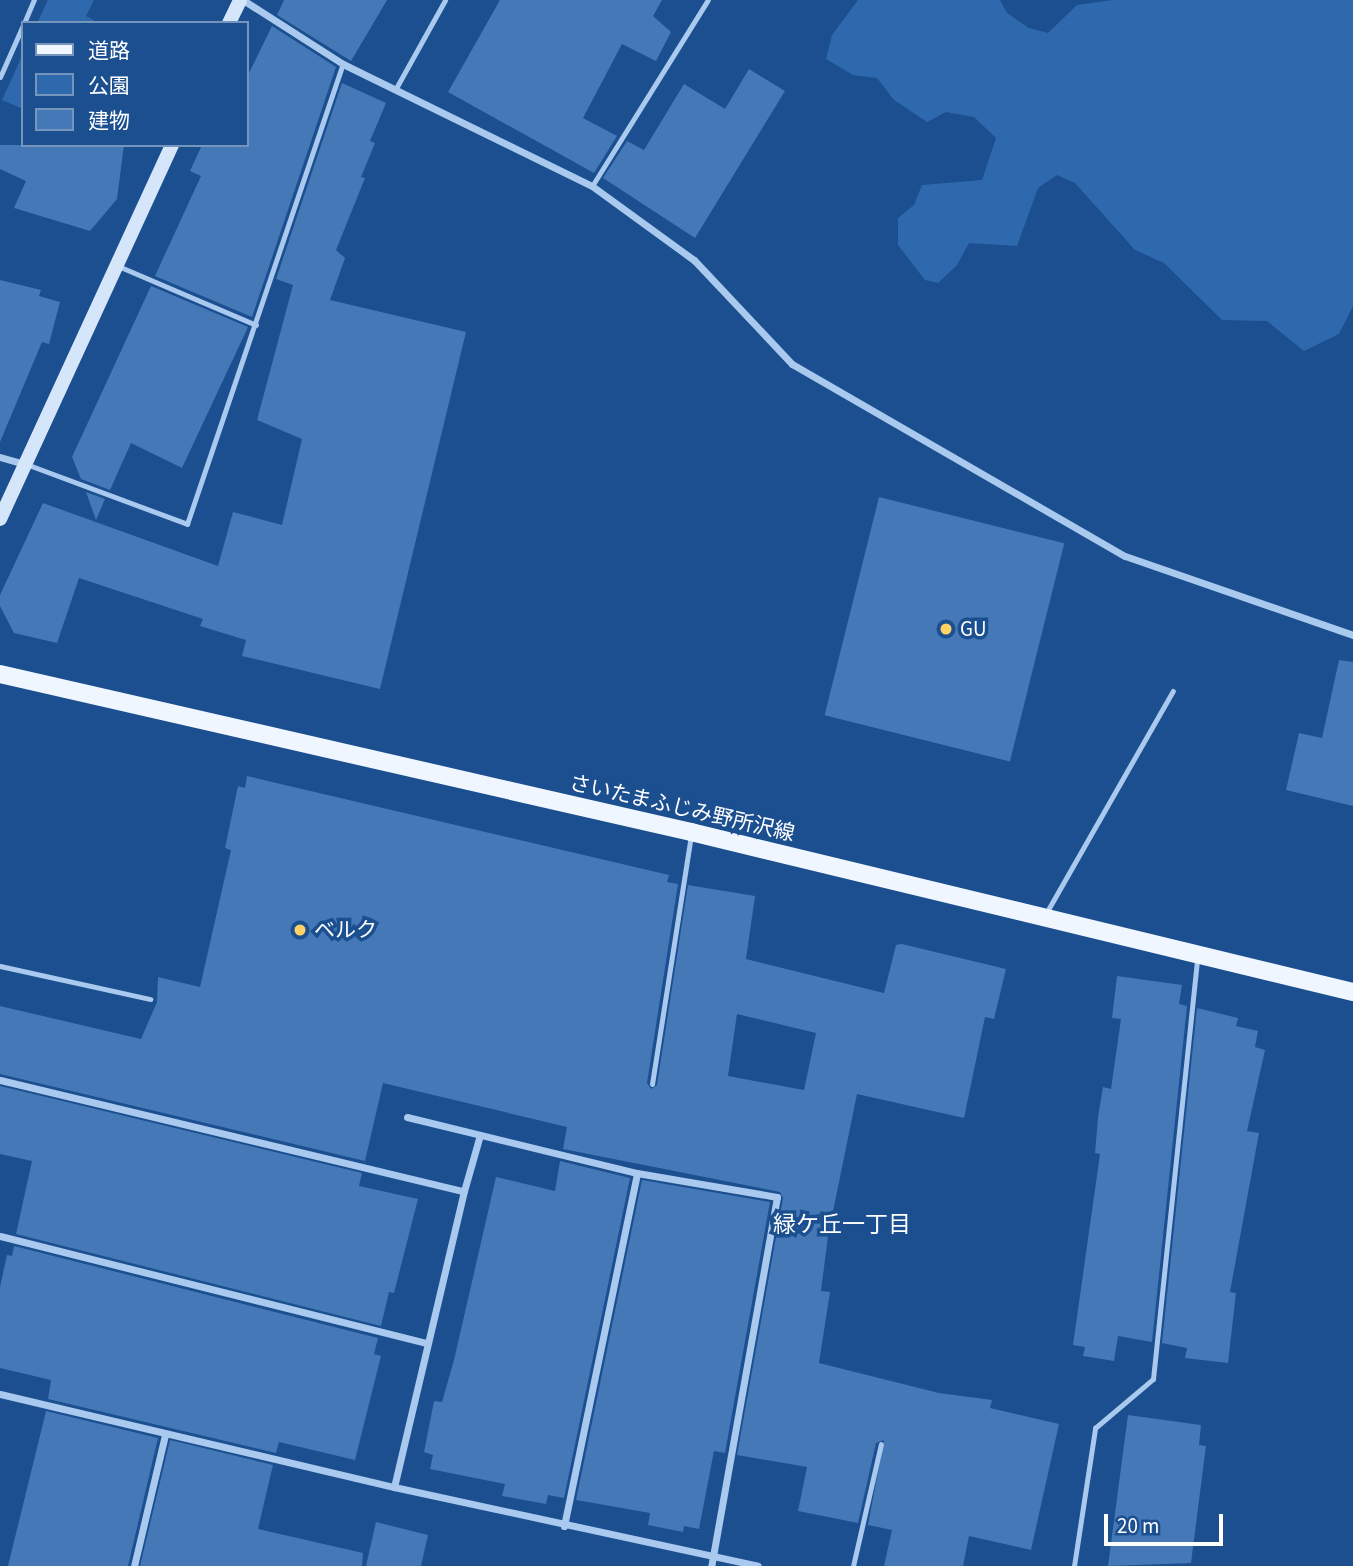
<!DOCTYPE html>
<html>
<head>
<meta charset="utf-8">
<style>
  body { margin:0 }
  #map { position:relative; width:1353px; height:1566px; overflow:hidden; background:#1b4f8f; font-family:"Source Sans 3","Noto Sans JP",sans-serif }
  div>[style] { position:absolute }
  .green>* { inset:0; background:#2e69ad }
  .building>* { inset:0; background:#4478b7; transform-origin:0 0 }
  .lane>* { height:5px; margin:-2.5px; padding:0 2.5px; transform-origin:2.5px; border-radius:2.5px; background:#a9c9ee }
  .street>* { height:7px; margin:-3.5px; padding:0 3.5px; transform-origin:3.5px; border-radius:3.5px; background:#a9c9ee }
  .secondary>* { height:14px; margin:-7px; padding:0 7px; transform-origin:7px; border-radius:7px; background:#d6e6fa }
  .primary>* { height:18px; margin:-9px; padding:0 9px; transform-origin:9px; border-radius:9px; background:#f0f6ff }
  .dots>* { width:19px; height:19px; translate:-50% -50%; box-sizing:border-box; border:4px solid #1b4f8f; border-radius:50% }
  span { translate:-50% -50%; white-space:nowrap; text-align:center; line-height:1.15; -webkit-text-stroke:7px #1b4f8f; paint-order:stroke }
  .poi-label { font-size:21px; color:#fff }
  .left { translate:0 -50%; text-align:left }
  .street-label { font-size:21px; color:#fff }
  .neighbourhood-label { font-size:23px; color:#fff }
  .legend { position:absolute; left:21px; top:21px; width:228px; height:126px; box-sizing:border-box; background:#1b4f8f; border:2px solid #7695bc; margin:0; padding:9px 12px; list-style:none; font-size:21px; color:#fff }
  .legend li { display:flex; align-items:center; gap:14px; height:35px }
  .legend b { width:35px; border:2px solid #7695bc }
  .scale { position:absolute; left:1104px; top:1514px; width:119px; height:32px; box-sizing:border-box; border:4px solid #fff; border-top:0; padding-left:9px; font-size:21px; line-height:24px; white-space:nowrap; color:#fff; -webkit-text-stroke:5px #1b4f8f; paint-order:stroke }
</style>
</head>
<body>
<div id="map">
  <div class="green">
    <div style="clip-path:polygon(48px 0,94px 0,86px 16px,99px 23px,37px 23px)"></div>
    <div style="clip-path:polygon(858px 0,1000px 0,1007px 13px,1029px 28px,1048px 33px,1077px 5px,1112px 0,1353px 0,1353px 306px,1339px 334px,1304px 351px,1267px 321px,1222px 320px,1164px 263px,1135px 250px,1075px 183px,1057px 175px,1038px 188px,1017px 246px,969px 243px,957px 265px,938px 283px,925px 280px,898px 245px,898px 218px,914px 205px,922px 185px,982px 180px,996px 138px,974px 117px,946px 112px,927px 122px,894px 100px,877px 78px,853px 75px,826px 59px,832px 35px)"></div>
    <div style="clip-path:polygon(23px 54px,23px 109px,2px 100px)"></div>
  </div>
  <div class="building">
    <div style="clip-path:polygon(284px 0,387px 0,351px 61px,277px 15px)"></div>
    <div style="clip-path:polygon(500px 0,662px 0,653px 16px,671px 32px,656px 61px,622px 44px,583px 118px,617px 136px,594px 173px,448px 92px)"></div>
    <div style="clip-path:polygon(272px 26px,336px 67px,252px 317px,155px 276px,201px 176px,190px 171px,202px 145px,247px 145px,247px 77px)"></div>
    <div style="clip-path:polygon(749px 69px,785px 91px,695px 238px,603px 178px,627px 141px,644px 150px,684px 84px,725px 109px)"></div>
    <div style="clip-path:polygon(342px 83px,386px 103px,370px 141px,375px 143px,361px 177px,365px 178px,336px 250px,345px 258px,330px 300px,466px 332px,380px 689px,242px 656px,246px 640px,200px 626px,203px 619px,79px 578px,57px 643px,14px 633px,0 606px,0 595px,43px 503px,218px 566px,233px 512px,282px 525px,302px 439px,257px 420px,293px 285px,276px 279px)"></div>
    <div style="clip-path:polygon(0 145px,124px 145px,117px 199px,90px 231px,14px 208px,26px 181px,0 169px)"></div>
    <div style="clip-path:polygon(0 280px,41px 290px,39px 296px,60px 302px,49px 344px,42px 342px,0 442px)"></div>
    <div style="clip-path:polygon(151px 286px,248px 327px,182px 468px,131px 443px,110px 490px,81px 479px,72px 457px)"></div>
    <div style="clip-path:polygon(86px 492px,105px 499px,96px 520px)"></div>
    <div style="left:879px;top:497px;width:191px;height:225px;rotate:14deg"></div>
    <div style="clip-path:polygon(1339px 660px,1353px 662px,1353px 806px,1286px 790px,1299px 733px,1322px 738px)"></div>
    <div style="clip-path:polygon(evenodd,247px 776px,669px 875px,667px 882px,678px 884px,647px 1083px,651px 1089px,657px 1085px,688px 885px,755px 896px,746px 959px,884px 993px,896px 945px,902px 944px,1006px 969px,994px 1019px,985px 1017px,964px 1118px,857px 1094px,828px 1236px,821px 1291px,830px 1292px,819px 1363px,939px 1393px,992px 1400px,990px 1408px,1059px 1424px,1031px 1550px,969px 1536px,963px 1566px,884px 1566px,892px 1530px,868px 1525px,884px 1440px,876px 1443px,858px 1523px,798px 1511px,807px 1467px,737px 1455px,783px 1198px,780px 1192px,563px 1149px,567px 1127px,383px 1083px,365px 1161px,0 1074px,0 1006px,141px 1039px,157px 1002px,158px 977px,200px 987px,231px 850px,225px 848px,238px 786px,245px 788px,247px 776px,737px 1014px,816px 1033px,804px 1090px,728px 1076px,737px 1014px)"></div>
    <div style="clip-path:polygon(1117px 976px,1182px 985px,1179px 1004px,1187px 1006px,1152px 1342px,1118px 1336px,1114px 1361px,1083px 1356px,1085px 1347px,1073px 1345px,1100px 1154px,1095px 1153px,1098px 1117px,1103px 1087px,1111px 1089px,1121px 1019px,1112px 1018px)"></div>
    <div style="clip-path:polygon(1197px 1008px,1238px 1018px,1236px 1026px,1258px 1031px,1255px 1047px,1265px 1050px,1247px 1131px,1259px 1133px,1230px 1292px,1236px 1293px,1228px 1363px,1185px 1358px,1187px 1348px,1162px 1343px)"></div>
    <div style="clip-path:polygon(0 1086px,362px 1173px,359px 1186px,418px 1199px,394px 1293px,389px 1292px,381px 1326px,16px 1234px,32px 1161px,0 1154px)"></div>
    <div style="clip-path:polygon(560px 1161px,630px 1178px,564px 1498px,548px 1495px,546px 1504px,502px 1496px,505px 1484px,430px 1469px,433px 1455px,424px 1452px,434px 1401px,442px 1402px,454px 1360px,496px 1177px,555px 1191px)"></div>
    <div style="clip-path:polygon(642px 1180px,770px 1202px,725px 1453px,714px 1451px,699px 1529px,684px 1526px,683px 1532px,648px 1525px,650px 1513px,576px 1500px)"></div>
    <div style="clip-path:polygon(14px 1246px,378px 1338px,374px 1354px,381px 1356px,355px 1460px,279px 1442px,276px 1453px,48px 1399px,51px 1380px,0 1368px,0 1287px,7px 1255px,12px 1256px)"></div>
    <div style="clip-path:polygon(46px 1411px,158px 1438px,128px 1566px,8px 1566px)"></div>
    <div style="clip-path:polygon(1128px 1415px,1201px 1425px,1199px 1445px,1206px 1446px,1191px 1563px,1108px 1566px)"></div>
    <div style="clip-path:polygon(170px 1440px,273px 1465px,258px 1529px,363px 1553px,362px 1566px,140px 1566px)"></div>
    <div style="clip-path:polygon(376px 1522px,428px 1535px,421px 1566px,366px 1566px)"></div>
  </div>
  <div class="lane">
    <div style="left:24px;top:23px;width:25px;rotate:-67deg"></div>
    <div style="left:0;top:77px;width:57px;rotate:-66.1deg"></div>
    <div style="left:395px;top:90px;width:103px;rotate:-60.9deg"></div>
    <div style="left:592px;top:186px;width:219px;rotate:-58.1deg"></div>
    <div style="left:118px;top:266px;width:150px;rotate:23.1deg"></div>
    <div style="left:26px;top:464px;width:172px;rotate:20.4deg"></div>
    <div style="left:187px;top:524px;width:486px;rotate:-71.3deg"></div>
    <div style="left:1045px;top:915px;width:258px;rotate:-60.3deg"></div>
    <div style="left:0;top:966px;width:154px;rotate:12.4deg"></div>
    <div style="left:652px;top:1084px;width:252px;rotate:-81.1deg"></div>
    <div style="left:853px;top:1566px;width:125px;rotate:-77.1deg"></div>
    <div style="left:1074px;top:1566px;width:140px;rotate:-81.3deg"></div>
    <div style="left:1095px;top:1428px;width:76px;rotate:-40.2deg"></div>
    <div style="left:1153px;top:1379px;width:422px;rotate:-84deg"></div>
  </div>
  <div class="street">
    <div style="left:243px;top:0;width:119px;rotate:32.6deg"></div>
    <div style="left:343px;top:64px;width:277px;rotate:26.1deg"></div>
    <div style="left:592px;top:186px;width:126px;rotate:36deg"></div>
    <div style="left:694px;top:260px;width:143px;rotate:46.7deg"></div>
    <div style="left:792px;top:364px;width:384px;rotate:30deg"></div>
    <div style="left:1125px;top:556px;width:241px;rotate:19.1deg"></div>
    <div style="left:0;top:457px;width:26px;rotate:16deg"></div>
    <div style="left:0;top:1080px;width:477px;rotate:13.5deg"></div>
    <div style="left:464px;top:1191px;width:304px;rotate:103.3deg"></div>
    <div style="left:407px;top:1117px;width:237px;rotate:13.7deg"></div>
    <div style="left:637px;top:1173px;width:142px;rotate:9.7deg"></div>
    <div style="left:777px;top:1197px;width:375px;rotate:100.1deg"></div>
    <div style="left:464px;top:1191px;width:58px;rotate:-74.1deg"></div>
    <div style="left:0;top:1236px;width:438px;rotate:14.1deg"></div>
    <div style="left:0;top:1394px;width:405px;rotate:13.3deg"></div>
    <div style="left:394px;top:1487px;width:372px;rotate:12.2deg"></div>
    <div style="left:564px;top:1526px;width:360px;rotate:-78.3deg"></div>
    <div style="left:134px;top:1566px;width:135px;rotate:-76.7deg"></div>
  </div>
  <div class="secondary">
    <div style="left:229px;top:23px;width:25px;rotate:-64deg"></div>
    <div style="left:0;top:519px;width:412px;rotate:-65.3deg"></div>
  </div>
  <div class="primary">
    <div style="left:0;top:674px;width:709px;rotate:12.88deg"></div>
    <div style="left:691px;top:832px;width:681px;rotate:13.59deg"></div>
  </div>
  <div class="dots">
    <div style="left:946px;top:629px;background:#ffd166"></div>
    <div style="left:300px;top:930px;background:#ffd166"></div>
  </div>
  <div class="poi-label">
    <span class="left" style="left:960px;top:629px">GU</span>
    <span class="left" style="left:314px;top:930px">ベルク</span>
  </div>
  <div class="street-label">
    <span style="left:682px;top:808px;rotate:13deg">さいたまふじみ野所沢線</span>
  </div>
  <div class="neighbourhood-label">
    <span style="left:842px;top:1225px">緑ケ丘一丁目</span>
  </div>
  <ul class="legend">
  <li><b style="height:9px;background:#f0f6ff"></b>道路</li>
  <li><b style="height:19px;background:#2e69ad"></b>公園</li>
  <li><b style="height:19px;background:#4478b7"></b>建物</li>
  </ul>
  <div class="scale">20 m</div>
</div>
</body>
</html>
